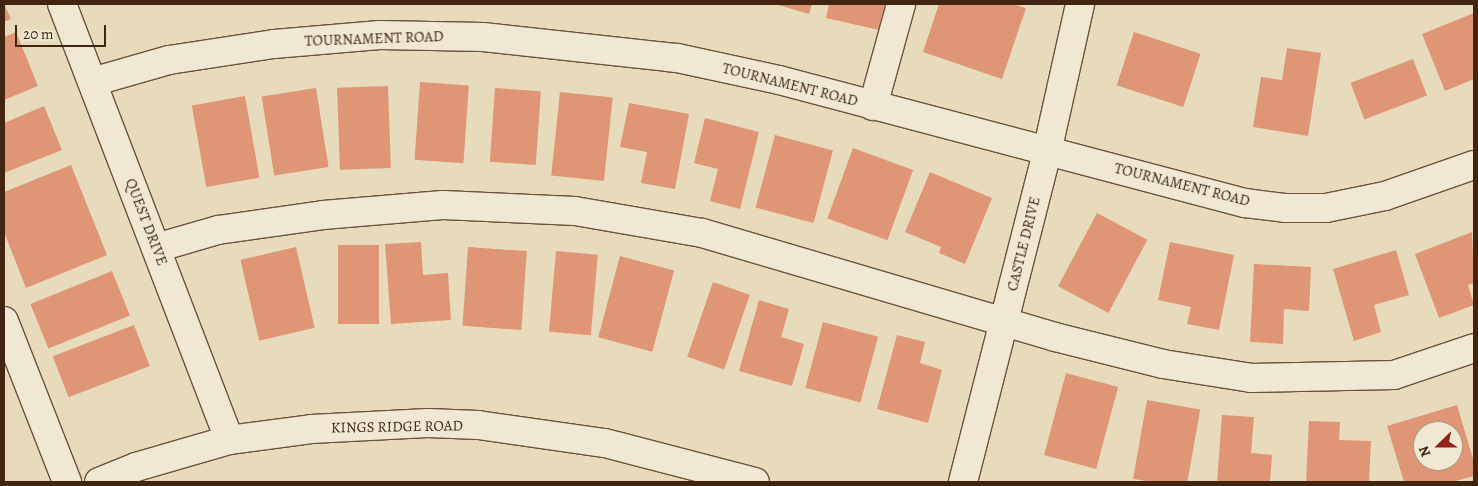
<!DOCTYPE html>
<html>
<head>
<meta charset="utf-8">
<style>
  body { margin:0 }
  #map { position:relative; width:1478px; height:486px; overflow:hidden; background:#e8dbbb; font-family:Alegreya,serif }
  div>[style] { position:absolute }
  .building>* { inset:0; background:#de9676; transform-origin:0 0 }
  .roads { filter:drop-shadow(1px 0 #6b523c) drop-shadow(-1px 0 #6b523c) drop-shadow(0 1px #6b523c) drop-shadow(0 -1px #6b523c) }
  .minor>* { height:28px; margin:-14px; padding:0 14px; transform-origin:14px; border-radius:14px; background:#f0e8d3 }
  span { translate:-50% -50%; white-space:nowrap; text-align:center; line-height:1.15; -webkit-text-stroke:4px #f0e8d3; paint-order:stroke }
  .street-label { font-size:15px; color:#412511 }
  .frame { position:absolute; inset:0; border:5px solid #412511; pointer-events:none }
  .north { position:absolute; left:1413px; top:421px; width:50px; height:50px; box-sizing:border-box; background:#f0e8d3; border:1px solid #aa9a85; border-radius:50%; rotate:248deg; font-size:14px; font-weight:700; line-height:20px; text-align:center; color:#412511 }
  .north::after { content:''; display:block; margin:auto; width:18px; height:22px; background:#8f2418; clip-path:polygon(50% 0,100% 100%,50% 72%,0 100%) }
  .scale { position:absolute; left:15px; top:25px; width:91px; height:22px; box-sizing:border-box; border:2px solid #412511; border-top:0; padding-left:6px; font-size:15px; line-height:18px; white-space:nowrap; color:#412511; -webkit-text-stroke:4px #f0e8d3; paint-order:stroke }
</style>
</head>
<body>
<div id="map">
  <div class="building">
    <div style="clip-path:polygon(4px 4px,11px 19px,4px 22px)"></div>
    <div style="clip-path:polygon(775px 4px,812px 4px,809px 14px)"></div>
    <div style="clip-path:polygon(829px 4px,885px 4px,879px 30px,826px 18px)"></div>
    <div style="clip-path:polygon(939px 4px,1012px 4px,1026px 8px,1002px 79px,923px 52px)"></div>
    <div style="clip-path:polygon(1474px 13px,1474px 79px,1445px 91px,1422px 34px)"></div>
    <div style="clip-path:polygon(16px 32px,38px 86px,4px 100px,4px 37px)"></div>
    <div style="left:1134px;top:32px;width:70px;height:56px;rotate:18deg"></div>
    <div style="clip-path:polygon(1287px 48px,1321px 53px,1308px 136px,1253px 127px,1261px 77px,1282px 80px)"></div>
    <div style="left:1413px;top:59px;width:39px;height:67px;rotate:69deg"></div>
    <div style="left:420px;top:82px;width:49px;height:78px;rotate:4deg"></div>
    <div style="left:388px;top:86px;width:82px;height:51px;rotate:88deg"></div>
    <div style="left:316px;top:88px;width:80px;height:55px;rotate:81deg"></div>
    <div style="left:495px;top:88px;width:46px;height:74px;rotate:4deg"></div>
    <div style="left:560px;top:92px;width:53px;height:84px;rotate:6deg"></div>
    <div style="left:245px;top:96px;width:83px;height:54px;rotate:80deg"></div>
    <div style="clip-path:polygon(629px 103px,689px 114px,675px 189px,641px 183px,647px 152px,620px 147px)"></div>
    <div style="clip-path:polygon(44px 106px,62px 150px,4px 173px,4px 123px)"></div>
    <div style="clip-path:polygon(705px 118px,759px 132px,740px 209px,710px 201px,718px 169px,694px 163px)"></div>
    <div style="left:775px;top:135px;width:60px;height:75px;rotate:15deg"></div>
    <div style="left:853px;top:148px;width:64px;height:75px;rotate:20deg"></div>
    <div style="clip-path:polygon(71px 165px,107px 255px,26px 288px,4px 232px,4px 192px)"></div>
    <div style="clip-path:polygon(930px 172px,992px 198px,965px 264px,939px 253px,941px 247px,905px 232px)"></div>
    <div style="left:1097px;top:213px;width:57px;height:83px;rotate:28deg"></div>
    <div style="clip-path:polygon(1472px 232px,1474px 283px,1468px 285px,1474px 305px,1439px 318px,1415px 254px)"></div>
    <div style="clip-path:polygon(421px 242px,423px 275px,448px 273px,451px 320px,391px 324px,385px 244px)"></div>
    <div style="clip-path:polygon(1170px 242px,1234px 255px,1219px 330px,1187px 324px,1191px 307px,1158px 300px)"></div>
    <div style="left:338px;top:245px;width:41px;height:79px"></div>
    <div style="left:296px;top:247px;width:83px;height:57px;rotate:77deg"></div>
    <div style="left:468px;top:247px;width:59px;height:79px;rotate:4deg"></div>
    <div style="clip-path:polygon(1396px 250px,1409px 295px,1374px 305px,1381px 332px,1354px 341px,1333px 269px)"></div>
    <div style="left:556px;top:251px;width:42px;height:81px;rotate:5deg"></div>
    <div style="left:620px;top:256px;width:56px;height:84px;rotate:15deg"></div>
    <div style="clip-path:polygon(1254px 264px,1311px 267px,1309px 311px,1284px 309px,1283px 344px,1250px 342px)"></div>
    <div style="left:112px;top:271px;width:48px;height:88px;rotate:68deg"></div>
    <div style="left:713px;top:282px;width:39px;height:79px;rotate:19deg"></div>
    <div style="clip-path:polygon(759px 300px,789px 309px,781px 337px,804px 344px,792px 386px,739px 371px)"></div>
    <div style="left:823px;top:322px;width:57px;height:68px;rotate:15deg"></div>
    <div style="left:134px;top:325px;width:44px;height:87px;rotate:69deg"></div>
    <div style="clip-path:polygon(897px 335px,925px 342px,920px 363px,942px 370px,928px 423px,877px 409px)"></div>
    <div style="left:1066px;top:373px;width:54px;height:85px;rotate:15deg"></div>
    <div style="left:1147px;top:400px;width:54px;height:80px;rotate:10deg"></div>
    <div style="clip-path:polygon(evenodd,1457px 405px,1474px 462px,1474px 476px,1452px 482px,1404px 482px,1387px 426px,1457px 405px,1423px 431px,1453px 431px,1453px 461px,1423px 461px,1423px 431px)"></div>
    <div style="clip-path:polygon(1222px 415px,1254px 417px,1251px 453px,1272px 455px,1270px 482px,1217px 482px)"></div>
    <div style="clip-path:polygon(1309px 421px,1340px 422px,1339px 440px,1371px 441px,1369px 482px,1306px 482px)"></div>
  </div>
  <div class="roads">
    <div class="minor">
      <div style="left:62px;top:4px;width:467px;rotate:69deg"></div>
      <div style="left:92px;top:82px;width:80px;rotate:-15.9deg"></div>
      <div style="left:169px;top:60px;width:106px;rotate:-8.7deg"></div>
      <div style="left:274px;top:44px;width:106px;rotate:-4.9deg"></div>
      <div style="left:380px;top:35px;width:103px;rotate:1.1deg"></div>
      <div style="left:483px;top:37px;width:195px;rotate:6.2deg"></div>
      <div style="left:677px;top:58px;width:104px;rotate:12.2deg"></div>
      <div style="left:779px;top:80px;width:482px;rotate:14.8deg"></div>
      <div style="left:1245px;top:203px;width:40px;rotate:7.1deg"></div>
      <div style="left:1285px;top:208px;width:41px"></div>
      <div style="left:1326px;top:208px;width:60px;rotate:-11.5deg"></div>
      <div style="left:1385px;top:196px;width:94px;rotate:-19.2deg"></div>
      <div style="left:873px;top:106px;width:106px;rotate:-74.6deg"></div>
      <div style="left:156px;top:248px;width:65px;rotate:-16.2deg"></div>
      <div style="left:218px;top:230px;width:106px;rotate:-8.1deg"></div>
      <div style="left:323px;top:215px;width:120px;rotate:-4.8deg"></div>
      <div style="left:443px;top:205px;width:132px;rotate:2.6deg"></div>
      <div style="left:575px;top:211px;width:129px;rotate:9.8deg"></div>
      <div style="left:702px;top:233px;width:368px;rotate:16.4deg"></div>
      <div style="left:1055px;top:337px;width:111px;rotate:14deg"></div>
      <div style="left:1163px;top:364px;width:89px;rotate:9deg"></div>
      <div style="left:1251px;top:378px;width:143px;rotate:-1.2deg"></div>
      <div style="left:1394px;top:375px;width:84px;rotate:-18.6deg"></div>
      <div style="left:4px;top:321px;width:173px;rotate:68.6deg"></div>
      <div style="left:99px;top:482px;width:40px;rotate:-22deg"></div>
      <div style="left:136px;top:467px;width:97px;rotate:-16.2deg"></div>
      <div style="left:229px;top:440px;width:83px;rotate:-7.6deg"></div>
      <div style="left:311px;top:429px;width:117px;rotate:-2.9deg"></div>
      <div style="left:428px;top:423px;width:50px;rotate:2.3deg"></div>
      <div style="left:478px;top:425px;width:128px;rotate:8.1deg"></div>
      <div style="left:605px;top:443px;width:155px;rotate:14.6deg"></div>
      <div style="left:963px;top:482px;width:341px;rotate:-75.7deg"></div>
      <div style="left:1047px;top:152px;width:152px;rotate:-77.4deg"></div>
    </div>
  </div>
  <div class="street-label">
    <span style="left:374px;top:39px;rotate:-2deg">TOURNAMENT ROAD</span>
    <span style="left:790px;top:85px;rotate:14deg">TOURNAMENT ROAD</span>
    <span style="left:1182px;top:185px;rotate:14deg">TOURNAMENT ROAD</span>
    <span style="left:146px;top:222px;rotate:69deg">QUEST DRIVE</span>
    <span style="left:1024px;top:244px;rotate:-76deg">CASTLE DRIVE</span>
    <span style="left:397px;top:427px;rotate:-1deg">KINGS RIDGE ROAD</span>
  </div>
  <div class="frame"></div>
  <div class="north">N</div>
  <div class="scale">20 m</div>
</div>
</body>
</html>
